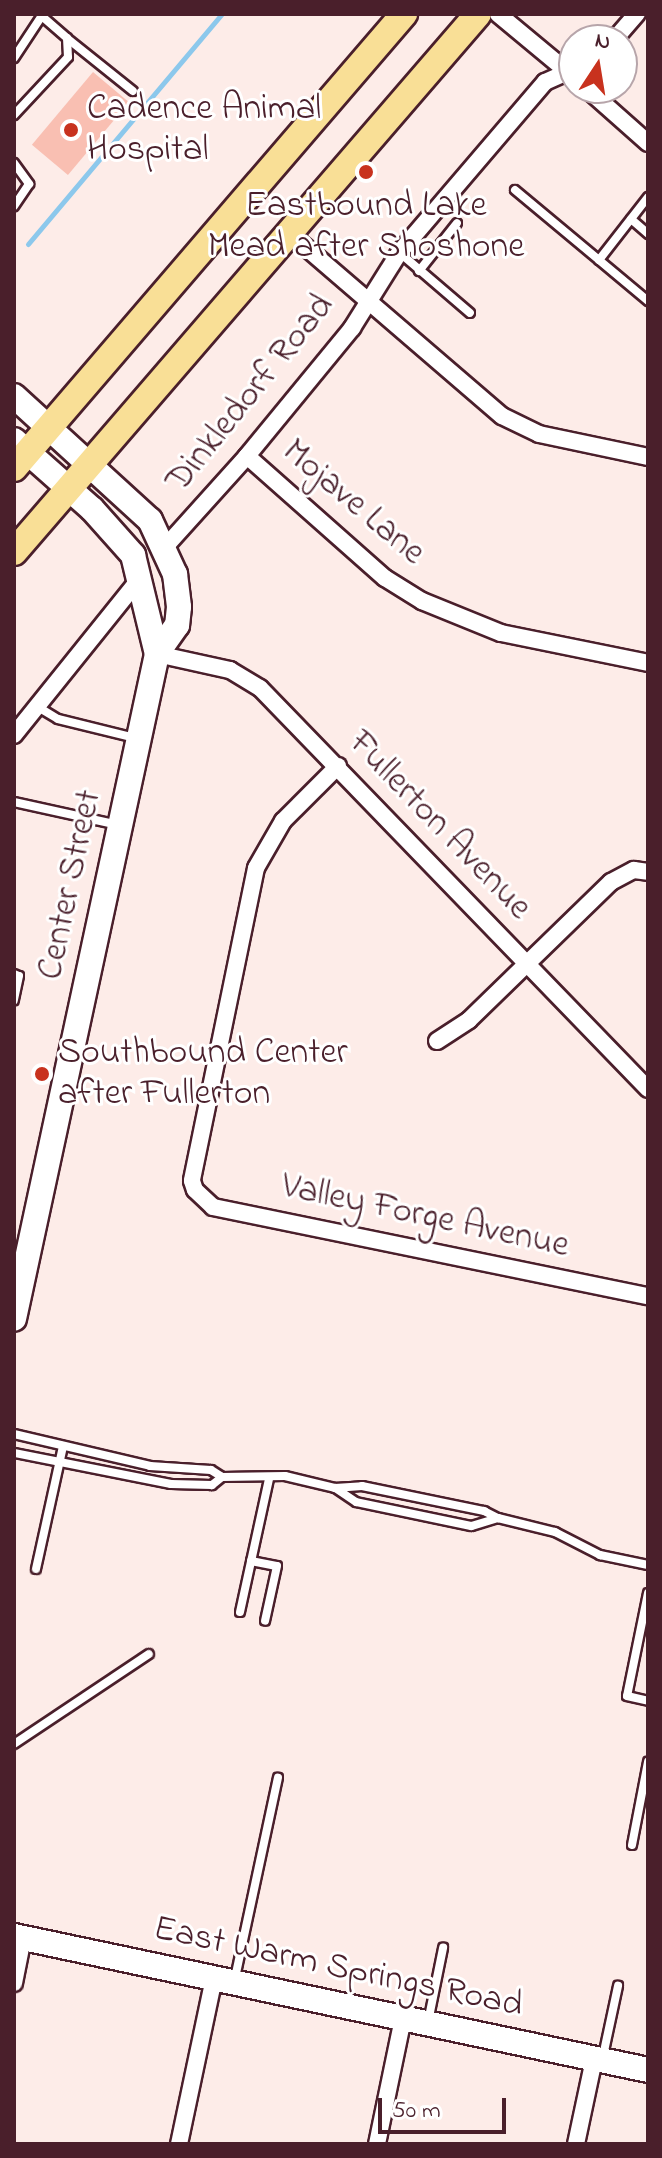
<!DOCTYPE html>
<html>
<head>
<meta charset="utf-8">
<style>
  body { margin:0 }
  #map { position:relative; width:662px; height:2158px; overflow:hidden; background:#fdece8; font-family:"Indie Flower",sans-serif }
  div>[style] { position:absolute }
  .stream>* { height:5px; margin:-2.5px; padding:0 2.5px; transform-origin:2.5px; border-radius:2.5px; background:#8cc8ec }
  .building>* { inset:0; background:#f9bfb2; transform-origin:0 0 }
  .roads { filter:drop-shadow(2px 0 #4a1f2b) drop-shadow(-2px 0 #4a1f2b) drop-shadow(0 2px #4a1f2b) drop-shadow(0 -2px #4a1f2b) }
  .lane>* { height:8px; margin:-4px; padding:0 4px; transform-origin:4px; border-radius:4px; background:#fff }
  .street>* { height:16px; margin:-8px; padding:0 8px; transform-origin:8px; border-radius:8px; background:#fff }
  .secondary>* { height:24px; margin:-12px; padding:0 12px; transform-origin:12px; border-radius:12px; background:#fff }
  .primary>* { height:26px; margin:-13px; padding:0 13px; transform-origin:13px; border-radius:13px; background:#f9df96 }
  .dots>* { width:22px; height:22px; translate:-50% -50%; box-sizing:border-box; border:4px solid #fff; border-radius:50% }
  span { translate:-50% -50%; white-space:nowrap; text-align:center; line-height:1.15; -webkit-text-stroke:6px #fff; paint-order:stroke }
  .poi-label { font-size:36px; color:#4a1f2b }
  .left { translate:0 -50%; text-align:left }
  .street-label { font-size:36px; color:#4a1f2b }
  .frame { position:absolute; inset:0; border:16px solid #4a1f2b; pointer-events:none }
  .north { position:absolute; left:558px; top:24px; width:80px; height:80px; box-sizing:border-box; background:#fff; border:2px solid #b7a5aa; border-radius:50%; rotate:12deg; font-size:22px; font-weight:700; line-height:32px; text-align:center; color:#4a1f2b }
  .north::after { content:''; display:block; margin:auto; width:28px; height:36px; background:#c8321e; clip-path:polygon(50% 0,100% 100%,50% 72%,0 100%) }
  .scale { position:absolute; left:378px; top:2098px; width:128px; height:36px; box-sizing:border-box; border:4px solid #4a1f2b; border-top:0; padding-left:10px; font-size:24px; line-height:28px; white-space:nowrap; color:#4a1f2b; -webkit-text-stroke:6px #fff; paint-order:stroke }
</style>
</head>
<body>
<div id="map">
  <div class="stream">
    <div style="left:28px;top:244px;width:301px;rotate:-49.9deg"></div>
  </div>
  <div class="building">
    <div style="left:93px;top:72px;width:47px;height:95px;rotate:40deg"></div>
  </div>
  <div class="roads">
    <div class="lane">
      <div style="left:68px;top:39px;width:83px;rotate:38.7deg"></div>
      <div style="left:14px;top:58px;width:53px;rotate:-56.6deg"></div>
      <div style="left:14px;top:115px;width:79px;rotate:-47deg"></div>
      <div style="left:68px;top:57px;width:19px;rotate:-93deg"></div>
      <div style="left:67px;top:38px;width:32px;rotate:-139deg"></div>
      <div style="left:14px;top:163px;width:26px;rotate:54deg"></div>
      <div style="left:29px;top:184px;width:27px;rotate:124deg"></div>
      <div style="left:515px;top:190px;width:109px;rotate:39.8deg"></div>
      <div style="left:599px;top:260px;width:80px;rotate:-52.1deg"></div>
      <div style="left:631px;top:219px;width:23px;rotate:41deg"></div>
      <div style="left:400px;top:253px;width:92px;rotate:40.6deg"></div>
      <div style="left:599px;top:260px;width:64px;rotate:39.9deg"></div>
      <div style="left:419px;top:271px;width:61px;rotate:-51.6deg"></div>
      <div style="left:38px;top:707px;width:23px;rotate:31deg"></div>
      <div style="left:58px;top:719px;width:79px;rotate:13.9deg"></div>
      <div style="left:14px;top:802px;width:107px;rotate:12.4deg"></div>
      <div style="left:14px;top:974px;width:5px;rotate:22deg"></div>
      <div style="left:19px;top:976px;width:25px;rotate:102deg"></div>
      <div style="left:14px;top:1434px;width:140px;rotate:13.2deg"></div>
      <div style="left:150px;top:1466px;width:61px;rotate:3.8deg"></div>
      <div style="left:211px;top:1470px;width:13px;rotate:32deg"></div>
      <div style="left:222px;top:1477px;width:13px;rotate:141deg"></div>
      <div style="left:212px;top:1485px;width:41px;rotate:-178.6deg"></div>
      <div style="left:171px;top:1484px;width:160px;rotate:-168.8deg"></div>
      <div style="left:222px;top:1477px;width:63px;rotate:-0.9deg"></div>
      <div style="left:285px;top:1476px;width:51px;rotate:13.5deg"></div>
      <div style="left:335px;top:1488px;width:27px;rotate:-4deg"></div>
      <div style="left:362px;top:1486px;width:125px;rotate:11.6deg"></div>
      <div style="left:484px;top:1511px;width:16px;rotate:27deg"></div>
      <div style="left:498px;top:1518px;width:28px;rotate:163deg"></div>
      <div style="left:471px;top:1526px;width:117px;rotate:-168.2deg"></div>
      <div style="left:356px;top:1502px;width:25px;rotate:-146deg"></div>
      <div style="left:498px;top:1518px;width:59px;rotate:13.8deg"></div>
      <div style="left:555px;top:1532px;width:51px;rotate:27.1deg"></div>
      <div style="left:600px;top:1555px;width:49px;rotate:11.8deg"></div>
      <div style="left:251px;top:1561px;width:26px;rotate:11deg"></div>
      <div style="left:277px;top:1566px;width:56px;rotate:102.3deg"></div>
      <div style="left:36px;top:1569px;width:126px;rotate:-77.6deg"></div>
      <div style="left:648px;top:1593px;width:105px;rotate:101.5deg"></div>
      <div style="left:627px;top:1696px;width:22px;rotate:13deg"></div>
      <div style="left:240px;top:1612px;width:136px;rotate:-77.7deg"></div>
      <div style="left:14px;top:1744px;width:162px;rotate:-33.7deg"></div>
      <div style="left:632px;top:1845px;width:85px;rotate:-79.1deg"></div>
      <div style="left:235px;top:1978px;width:205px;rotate:-77.9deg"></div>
      <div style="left:428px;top:2022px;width:76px;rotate:-78.5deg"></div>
      <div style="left:603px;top:2056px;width:72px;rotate:-77.9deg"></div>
    </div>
    <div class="street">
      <div style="left:498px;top:14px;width:99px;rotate:39.7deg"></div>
      <div style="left:614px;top:40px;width:35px;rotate:-49deg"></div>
      <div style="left:586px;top:88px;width:83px;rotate:41.6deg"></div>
      <div style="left:288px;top:232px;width:282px;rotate:40.7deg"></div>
      <div style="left:502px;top:416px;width:41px;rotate:25.9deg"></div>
      <div style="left:539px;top:434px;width:111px;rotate:11.9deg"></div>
      <div style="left:247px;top:456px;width:184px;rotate:41.5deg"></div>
      <div style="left:385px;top:578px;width:44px;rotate:31.9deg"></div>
      <div style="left:422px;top:601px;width:85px;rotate:22.1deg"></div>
      <div style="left:501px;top:633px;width:150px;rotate:11.5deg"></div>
      <div style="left:166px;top:546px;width:121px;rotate:-48deg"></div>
      <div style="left:247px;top:456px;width:166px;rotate:-50.6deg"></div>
      <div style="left:352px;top:328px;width:89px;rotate:-57.9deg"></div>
      <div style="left:399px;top:253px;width:225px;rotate:-49.5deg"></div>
      <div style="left:545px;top:82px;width:32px;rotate:-24deg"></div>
      <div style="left:157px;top:654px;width:75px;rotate:12.4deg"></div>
      <div style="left:230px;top:670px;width:35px;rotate:31deg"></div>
      <div style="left:260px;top:688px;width:558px;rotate:45.94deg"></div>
      <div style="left:14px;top:735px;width:203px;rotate:-51.2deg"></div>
      <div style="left:338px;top:766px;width:78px;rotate:135deg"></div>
      <div style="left:283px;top:821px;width:54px;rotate:119.9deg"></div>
      <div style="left:256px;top:868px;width:319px;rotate:101.6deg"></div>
      <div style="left:192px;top:1181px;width:9px;rotate:72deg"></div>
      <div style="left:195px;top:1190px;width:25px;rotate:43deg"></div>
      <div style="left:213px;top:1207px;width:444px;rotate:11.6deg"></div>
      <div style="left:437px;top:1041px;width:38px;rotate:-33deg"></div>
      <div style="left:469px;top:1020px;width:198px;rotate:-44.2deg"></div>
      <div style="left:611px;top:882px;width:26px;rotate:-28deg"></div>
      <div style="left:634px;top:870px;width:14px;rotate:8deg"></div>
      <div style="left:14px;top:1983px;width:46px;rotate:-78.7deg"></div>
      <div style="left:179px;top:2144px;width:170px;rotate:-78.1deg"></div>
      <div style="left:377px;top:2144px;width:129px;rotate:-78.3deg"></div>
      <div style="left:576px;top:2144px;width:87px;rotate:-78deg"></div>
    </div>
    <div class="secondary">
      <div style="left:14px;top:396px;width:184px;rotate:42.4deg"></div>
      <div style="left:150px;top:520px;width:60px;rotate:65.2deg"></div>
      <div style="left:175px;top:574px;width:33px;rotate:83deg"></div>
      <div style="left:179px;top:607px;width:18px;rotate:96deg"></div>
      <div style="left:177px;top:625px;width:35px;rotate:125deg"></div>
      <div style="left:157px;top:654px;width:680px;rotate:102.14deg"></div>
      <div style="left:14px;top:440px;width:104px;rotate:41.5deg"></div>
      <div style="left:92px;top:509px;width:62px;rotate:48.3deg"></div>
      <div style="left:133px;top:555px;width:102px;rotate:76.4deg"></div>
      <div style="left:14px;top:1936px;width:648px;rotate:11.93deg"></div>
    </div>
    <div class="primary">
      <div style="left:14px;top:468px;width:599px;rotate:-49.34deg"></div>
      <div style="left:14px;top:552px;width:710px;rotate:-49.22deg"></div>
    </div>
  </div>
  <div class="dots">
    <div style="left:71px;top:130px;background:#c8321e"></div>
    <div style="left:366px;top:172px;background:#c8321e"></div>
    <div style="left:42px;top:1074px;background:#c8321e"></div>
  </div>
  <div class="poi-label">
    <span class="left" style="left:87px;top:130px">Cadence Animal<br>Hospital</span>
    <span style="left:366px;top:227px">Eastbound Lake<br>Mead after Shoshone</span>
    <span class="left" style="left:58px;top:1074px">Southbound Center<br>after Fullerton</span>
  </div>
  <div class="street-label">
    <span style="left:251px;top:394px;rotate:-51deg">Dinkledorf Road</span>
    <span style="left:353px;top:503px;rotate:40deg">Mojave Lane</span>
    <span style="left:439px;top:826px;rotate:46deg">Fullerton Avenue</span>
    <span style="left:71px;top:885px;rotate:-78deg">Center Street</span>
    <span style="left:425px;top:1217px;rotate:12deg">Valley Forge Avenue</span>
    <span style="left:338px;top:1968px;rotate:12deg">East Warm Springs Road</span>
  </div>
  <div class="frame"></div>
  <div class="north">N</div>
  <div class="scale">50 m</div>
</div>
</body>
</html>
